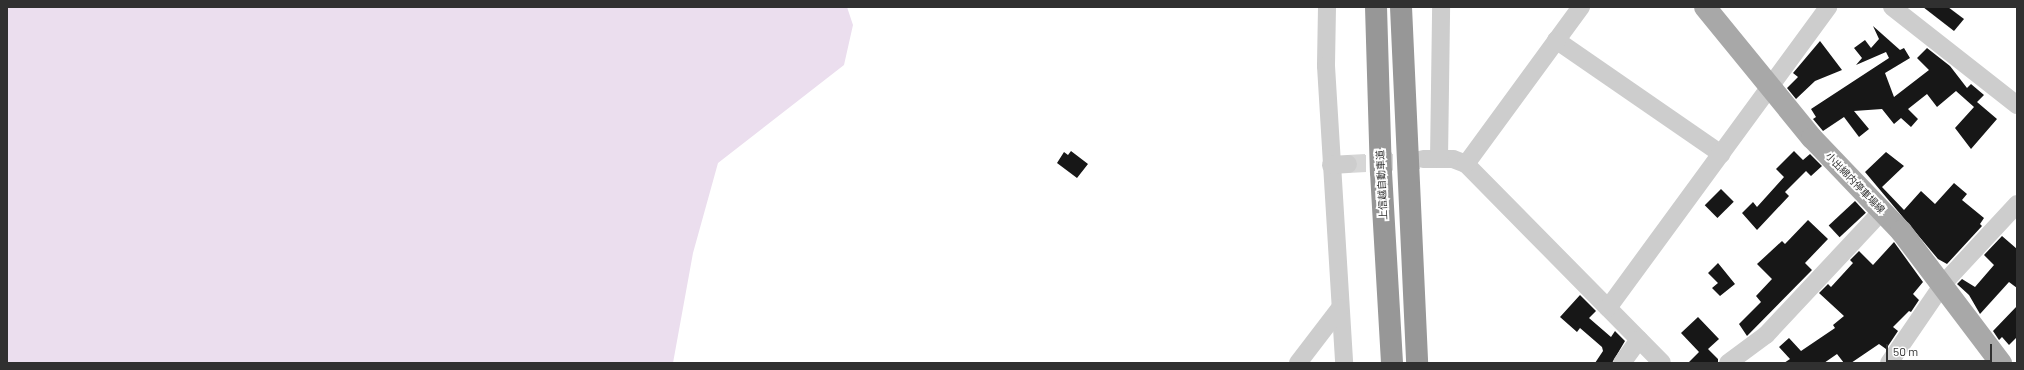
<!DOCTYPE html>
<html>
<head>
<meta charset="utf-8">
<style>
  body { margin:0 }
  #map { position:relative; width:2024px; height:370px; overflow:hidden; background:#fff; font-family:Barlow,"Noto Sans JP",sans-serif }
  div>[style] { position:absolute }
  .green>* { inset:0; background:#ebdeee }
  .building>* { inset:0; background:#171717; transform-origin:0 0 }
  .minor-tunnel>* { height:18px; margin-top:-9px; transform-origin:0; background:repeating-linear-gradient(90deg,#d6d6d6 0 18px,transparent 0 27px) }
  .minor>* { height:18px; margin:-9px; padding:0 9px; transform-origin:9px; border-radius:9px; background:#cdcdcd }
  .major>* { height:22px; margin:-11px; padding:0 11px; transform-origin:11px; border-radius:11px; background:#a8a8a8 }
  .highway>* { height:22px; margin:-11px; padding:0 11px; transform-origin:11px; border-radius:11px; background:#979797 }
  span { translate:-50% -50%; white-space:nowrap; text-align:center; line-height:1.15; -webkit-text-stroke:4px #fff; paint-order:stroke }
  .street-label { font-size:10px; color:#303030 }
  .frame { position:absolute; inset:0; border:8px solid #303030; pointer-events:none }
  .scale { position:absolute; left:1886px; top:344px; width:106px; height:18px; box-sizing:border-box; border:2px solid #303030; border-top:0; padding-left:5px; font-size:12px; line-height:14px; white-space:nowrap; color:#303030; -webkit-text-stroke:3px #fff; paint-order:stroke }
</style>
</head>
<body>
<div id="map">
  <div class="green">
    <div style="clip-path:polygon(7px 7px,847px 7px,853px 25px,844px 65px,718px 163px,693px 253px,673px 363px,7px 363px)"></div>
  </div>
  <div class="building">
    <div style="clip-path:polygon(1923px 7px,1948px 7px,1964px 19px,1954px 31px)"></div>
    <div style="clip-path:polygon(1873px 26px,1900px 50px,1904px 48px,1910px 58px,1885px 73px,1894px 97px,1929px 70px,1917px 58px,1927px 48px,1950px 66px,1967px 88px,1971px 84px,1984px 95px,1977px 102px,1997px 119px,1971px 149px,1955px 128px,1974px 107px,1956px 91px,1937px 107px,1927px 94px,1908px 109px,1918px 119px,1911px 127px,1901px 118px,1894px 124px,1882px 109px,1854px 111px,1869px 129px,1859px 137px,1844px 117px,1823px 131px,1813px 119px,1816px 117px,1811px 109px,1889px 58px,1886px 52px,1856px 65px,1862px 58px,1854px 48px,1865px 40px,1871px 48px,1879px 39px)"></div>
    <div style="clip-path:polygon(1820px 41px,1842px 70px,1815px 81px,1796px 99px,1787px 88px,1798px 77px,1793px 73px)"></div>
    <div style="clip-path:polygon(1071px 151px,1088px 164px,1077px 178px,1057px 163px,1064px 152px,1068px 155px)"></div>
    <div style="clip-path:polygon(1794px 151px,1803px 160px,1810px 154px,1822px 166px,1811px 176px,1806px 171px,1785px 192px,1789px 196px,1757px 230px,1742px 213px,1753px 202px,1757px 207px,1784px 177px,1776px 169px)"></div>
    <div style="clip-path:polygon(1886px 152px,1904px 166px,1882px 187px,1904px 210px,1921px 191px,1935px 204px,1954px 183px,1967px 194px,1962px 200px,1984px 218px,1980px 224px,1982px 226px,1947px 264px,1938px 259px,1865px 172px)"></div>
    <div style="left:1721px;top:189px;width:18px;height:23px;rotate:45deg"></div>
    <div style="left:1855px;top:201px;width:16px;height:36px;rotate:47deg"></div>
    <div style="clip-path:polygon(1808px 220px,1828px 239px,1805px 263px,1812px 270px,1747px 336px,1739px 324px,1761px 302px,1756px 296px,1772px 279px,1757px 264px,1782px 241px,1785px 244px)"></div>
    <div style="clip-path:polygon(2002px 236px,2017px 249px,2017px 288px,2009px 282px,1980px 314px,1969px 295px,1957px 284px,1962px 279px,1975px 287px,1994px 265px,1984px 255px)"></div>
    <div style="clip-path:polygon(1894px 242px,1923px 282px,1913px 294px,1919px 300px,1911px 312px,1909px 311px,1893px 327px,1898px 331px,1886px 349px,1879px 344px,1851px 363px,1844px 363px,1837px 354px,1824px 363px,1784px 363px,1790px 359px,1779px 347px,1789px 338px,1801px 351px,1835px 328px,1833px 325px,1844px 316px,1819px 293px,1828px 284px,1831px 287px,1853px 263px,1850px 260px,1859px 251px,1873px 265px)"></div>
    <div style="clip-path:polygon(1718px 263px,1735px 284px,1720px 296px,1712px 288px,1718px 283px,1708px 273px)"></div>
    <div style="clip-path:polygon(1580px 295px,1596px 311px,1589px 318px,1611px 337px,1615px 331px,1625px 341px,1612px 363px,1595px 363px,1603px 351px,1602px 347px,1580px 328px,1577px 332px,1560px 317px)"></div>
    <div style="clip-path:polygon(2017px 306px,2017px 337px,2009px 345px,2002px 337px,1999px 340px,1993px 331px)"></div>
    <div style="clip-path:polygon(1698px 317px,1719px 339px,1708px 349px,1718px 359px,1718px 363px,1688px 363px,1699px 352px,1681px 333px)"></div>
  </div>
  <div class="minor-tunnel">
    <div style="left:1348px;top:164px;width:72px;rotate:-3.2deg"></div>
  </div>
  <div class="minor">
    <div style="left:1327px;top:7px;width:59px;rotate:91deg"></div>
    <div style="left:1326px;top:66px;width:298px;rotate:86.5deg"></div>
    <div style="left:1892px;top:7px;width:159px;rotate:38.1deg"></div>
    <div style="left:1556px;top:40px;width:201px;rotate:34.6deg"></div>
    <div style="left:1423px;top:159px;width:30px"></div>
    <div style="left:1453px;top:159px;width:14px;rotate:21deg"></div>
    <div style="left:1466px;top:164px;width:279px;rotate:45.4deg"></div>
    <div style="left:1439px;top:159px;width:152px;rotate:-89.2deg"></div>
    <div style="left:1466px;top:164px;width:195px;rotate:-53.8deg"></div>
    <div style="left:1331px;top:165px;width:17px;rotate:-3deg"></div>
    <div style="left:1608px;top:308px;width:373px;rotate:-53.8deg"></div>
    <div style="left:1298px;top:363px;width:69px;rotate:-52.6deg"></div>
    <div style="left:1622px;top:363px;width:29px;rotate:-54deg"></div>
    <div style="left:1728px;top:363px;width:47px;rotate:-36.4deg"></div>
    <div style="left:1766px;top:335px;width:170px;rotate:-46.9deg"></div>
    <div style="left:1889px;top:363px;width:96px;rotate:-55.6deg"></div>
    <div style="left:1943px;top:284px;width:109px;rotate:-47.2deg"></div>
  </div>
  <div class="major">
    <div style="left:1705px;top:7px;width:169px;rotate:50.8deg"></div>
    <div style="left:1812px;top:138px;width:129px;rotate:46.3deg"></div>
    <div style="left:1901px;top:231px;width:166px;rotate:52.9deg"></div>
  </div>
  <div class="highway">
    <div style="left:1376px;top:7px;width:165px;rotate:88.3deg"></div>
    <div style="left:1381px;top:172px;width:191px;rotate:86.7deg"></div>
    <div style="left:1401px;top:7px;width:356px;rotate:87.4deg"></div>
  </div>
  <div class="street-label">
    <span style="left:1855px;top:183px;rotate:46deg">小出綿内停車場線</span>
    <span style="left:1382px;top:185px;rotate:-93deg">上信越自動車道</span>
  </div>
  <div class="frame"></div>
  <div class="scale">50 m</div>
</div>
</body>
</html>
